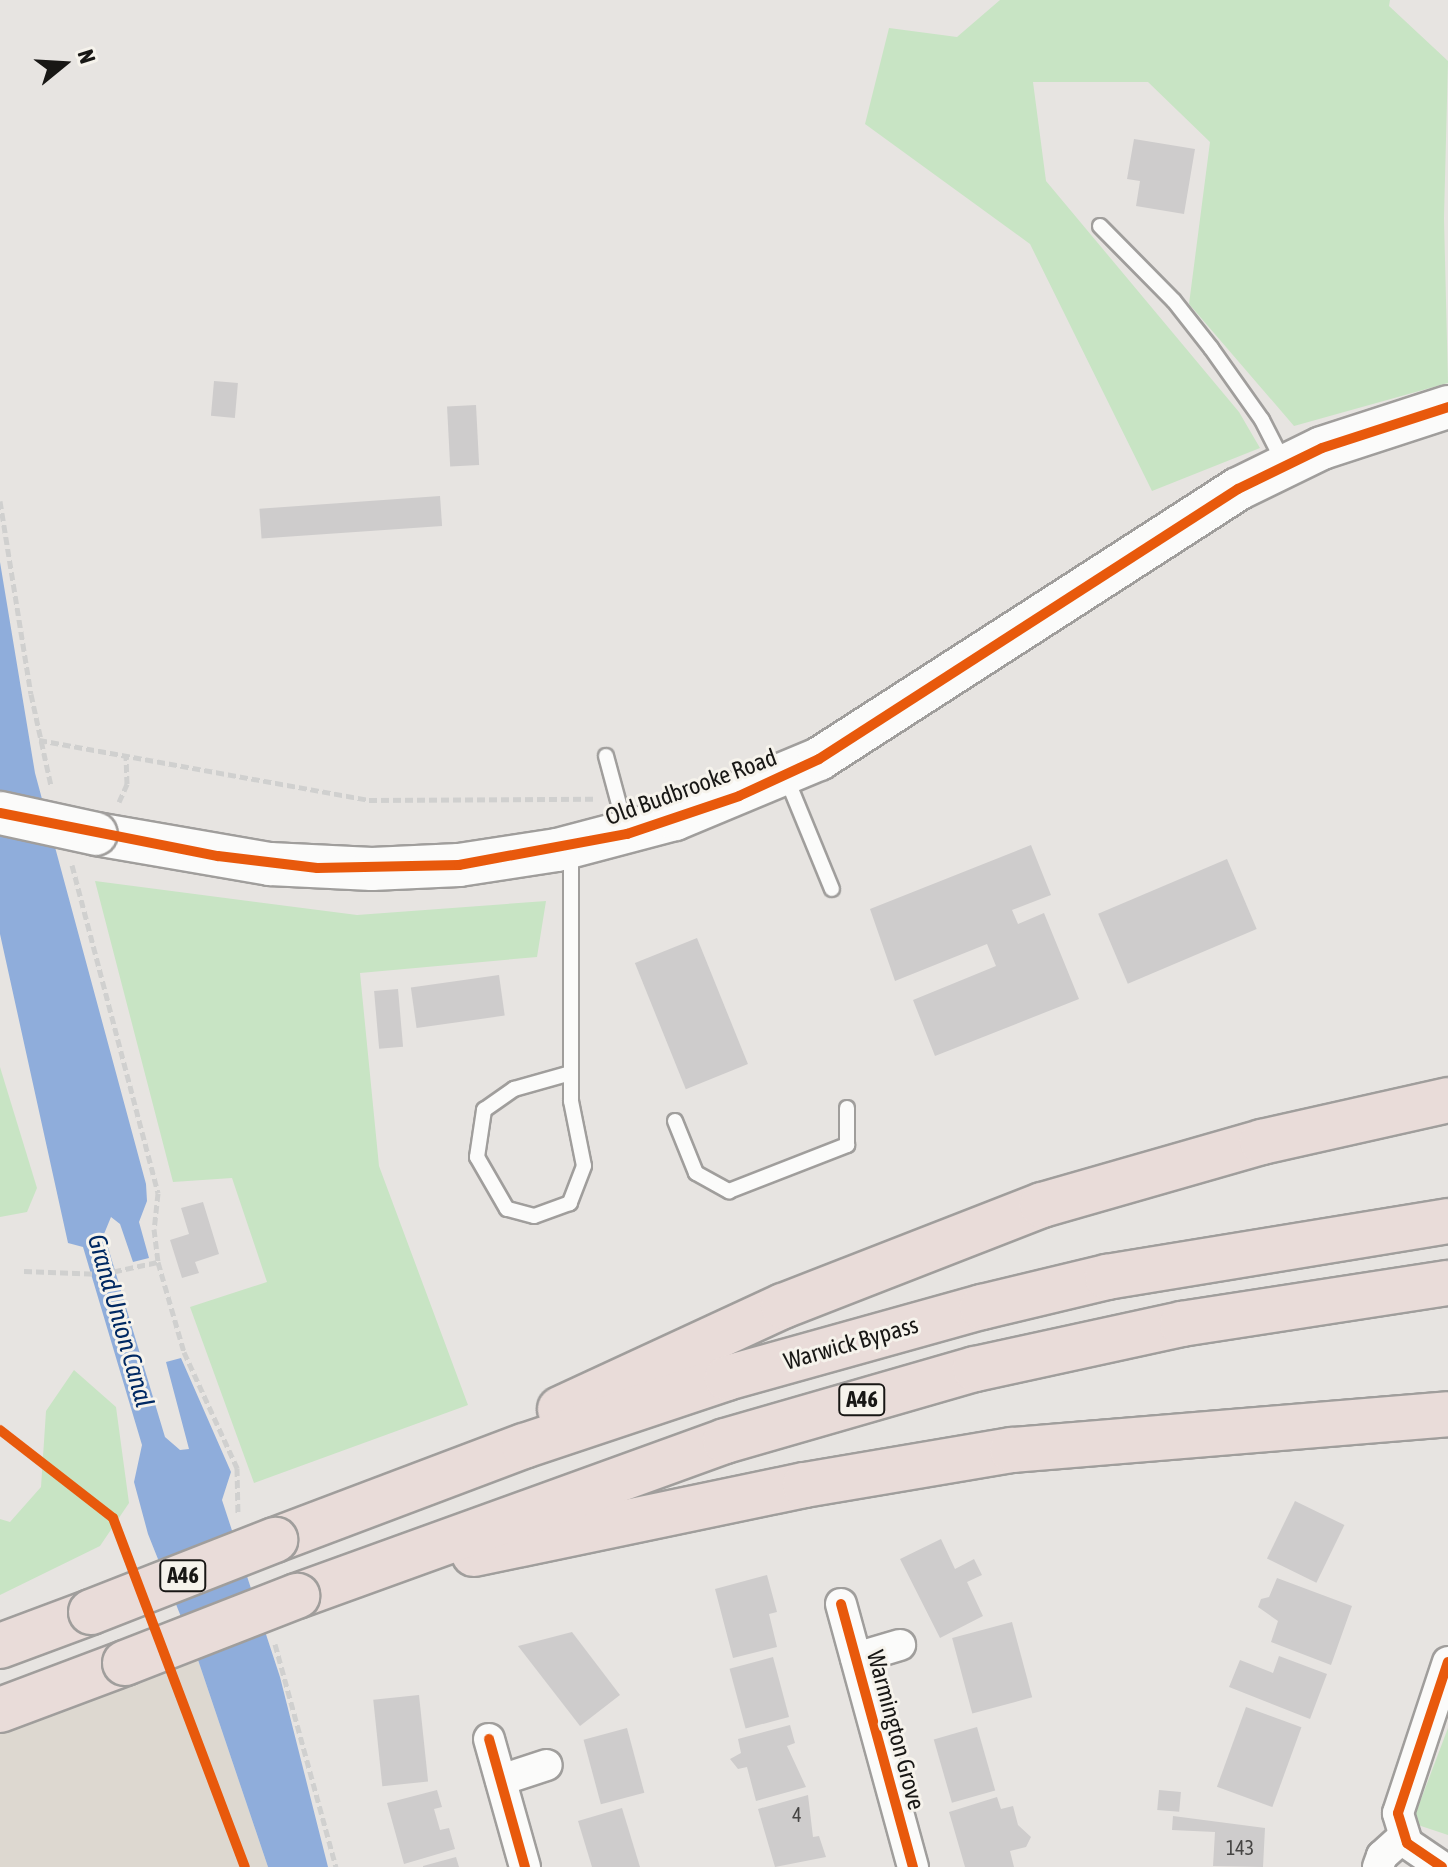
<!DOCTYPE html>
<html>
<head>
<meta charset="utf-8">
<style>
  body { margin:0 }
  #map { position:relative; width:1448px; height:1867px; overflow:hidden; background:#e7e4e1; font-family:"Asap Condensed",sans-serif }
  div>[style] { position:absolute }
  .built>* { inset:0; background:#ddd8d0 }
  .green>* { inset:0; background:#c8e4c4 }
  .water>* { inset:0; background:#8faddb }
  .building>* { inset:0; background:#cecccc; transform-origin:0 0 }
  .path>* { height:5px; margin-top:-2.5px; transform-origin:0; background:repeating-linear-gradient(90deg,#d0d0cf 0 8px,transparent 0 12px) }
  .roads { filter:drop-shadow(2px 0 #a09e9c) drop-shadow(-2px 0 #a09e9c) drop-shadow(0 2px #a09e9c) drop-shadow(0 -2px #a09e9c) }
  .lane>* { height:14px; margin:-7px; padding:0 7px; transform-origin:7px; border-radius:7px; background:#fbfbfa }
  .street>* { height:30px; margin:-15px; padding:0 15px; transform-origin:15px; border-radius:15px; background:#fbfbfa }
  .secondary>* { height:42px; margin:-21px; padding:0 21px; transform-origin:21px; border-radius:21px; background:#fbfbfa }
  .highway>* { height:44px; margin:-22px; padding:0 22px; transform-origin:22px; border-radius:22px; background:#e9dcd9 }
  .bridges { filter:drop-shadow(2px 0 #a09e9c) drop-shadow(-2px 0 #a09e9c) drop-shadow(0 2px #a09e9c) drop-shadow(0 -2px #a09e9c) }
  .secondary-bridge>* { height:42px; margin:-21px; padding:0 21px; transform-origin:21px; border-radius:21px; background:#fbfbfa }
  .highway-bridge>* { height:44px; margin:-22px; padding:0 22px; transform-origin:22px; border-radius:22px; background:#e9dcd9 }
  .cycleway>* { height:10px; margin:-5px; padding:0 5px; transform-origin:5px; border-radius:5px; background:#e8590c }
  span { translate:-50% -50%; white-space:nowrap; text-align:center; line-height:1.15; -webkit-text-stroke:6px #f6f3ec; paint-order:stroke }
  .number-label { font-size:20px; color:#464544 }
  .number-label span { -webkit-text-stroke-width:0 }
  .shield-label span { padding:2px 6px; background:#f6f3ec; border:2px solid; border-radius:6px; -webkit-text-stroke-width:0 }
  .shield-label { font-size:22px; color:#181715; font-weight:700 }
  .street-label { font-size:24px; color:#181715 }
  .water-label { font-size:26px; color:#002963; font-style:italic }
  .north { position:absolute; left:24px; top:24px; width:80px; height:80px; -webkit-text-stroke:6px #f6f3ec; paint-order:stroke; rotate:72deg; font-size:22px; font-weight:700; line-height:32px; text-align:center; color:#181715 }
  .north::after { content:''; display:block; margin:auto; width:28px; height:36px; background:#181715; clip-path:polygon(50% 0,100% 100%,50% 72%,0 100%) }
</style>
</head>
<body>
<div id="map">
  <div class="built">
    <div style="clip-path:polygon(197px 1657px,268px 1867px,0 1867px,0 1730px)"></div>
  </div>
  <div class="green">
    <div style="clip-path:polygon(1000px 0,1390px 0,1389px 6px,1448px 61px,1444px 218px,1448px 383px,1294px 426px,1189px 304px,1210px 142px,1148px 82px,1033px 82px,1046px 181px,1239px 412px,1260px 448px,1152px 491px,1030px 244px,865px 124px,889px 28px,957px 37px)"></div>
    <div style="clip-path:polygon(95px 881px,357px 915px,546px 901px,537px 957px,360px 973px,379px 1166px,468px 1405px,254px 1483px,190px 1307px,267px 1282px,232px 1178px,173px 1182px)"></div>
    <div style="clip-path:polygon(0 1067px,37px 1188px,27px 1212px,0 1217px)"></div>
    <div style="clip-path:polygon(74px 1370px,116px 1407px,129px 1503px,100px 1546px,0 1595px,0 1519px,10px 1522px,41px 1487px,46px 1411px)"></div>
    <div style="clip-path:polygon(1448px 1728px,1448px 1835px,1412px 1823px)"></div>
  </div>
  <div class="water">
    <div style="clip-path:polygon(0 562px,35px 773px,146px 1184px,147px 1201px,139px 1222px,149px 1258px,133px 1262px,120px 1224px,111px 1217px,104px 1234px,165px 1437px,180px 1450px,189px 1449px,166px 1362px,181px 1358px,231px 1472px,222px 1500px,280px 1677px,328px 1867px,268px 1867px,197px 1657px,148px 1534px,134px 1482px,142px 1445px,83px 1247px,68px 1243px,0 934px)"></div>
  </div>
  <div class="building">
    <div style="clip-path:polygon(1134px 139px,1195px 149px,1184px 214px,1136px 206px,1140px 181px,1127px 179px)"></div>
    <div style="left:214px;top:381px;width:24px;height:35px;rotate:5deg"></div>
    <div style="left:476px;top:405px;width:60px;height:29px;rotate:87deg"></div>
    <div style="left:440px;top:496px;width:30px;height:181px;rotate:86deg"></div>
    <div style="clip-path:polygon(1031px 845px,1051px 895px,1012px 910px,1018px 924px,1044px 913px,1079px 999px,935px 1056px,913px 1000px,996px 966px,987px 944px,895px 981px,870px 909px)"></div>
    <div style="left:1227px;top:859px;width:76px;height:140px;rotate:67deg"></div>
    <div style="left:697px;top:938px;width:136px;height:67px;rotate:68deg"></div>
    <div style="left:499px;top:975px;width:41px;height:89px;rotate:82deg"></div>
    <div style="left:398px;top:989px;width:58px;height:24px;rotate:85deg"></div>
    <div style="clip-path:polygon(203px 1202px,219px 1254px,195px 1262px,199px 1273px,182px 1278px,170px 1240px,189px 1234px,181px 1208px)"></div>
    <div style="left:1295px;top:1501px;width:55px;height:64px;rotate:26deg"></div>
    <div style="clip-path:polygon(941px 1539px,955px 1569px,974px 1559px,982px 1575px,967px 1582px,983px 1616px,940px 1638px,900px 1559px)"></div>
    <div style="clip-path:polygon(767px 1575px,777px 1612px,769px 1614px,777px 1647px,733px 1658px,715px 1589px)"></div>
    <div style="clip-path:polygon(1277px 1578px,1352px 1606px,1331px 1665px,1271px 1642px,1278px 1621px,1258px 1607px,1261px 1599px,1269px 1597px)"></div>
    <div style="left:1012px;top:1622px;width:78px;height:62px;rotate:75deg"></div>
    <div style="clip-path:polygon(572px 1632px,620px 1695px,580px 1726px,518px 1646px)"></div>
    <div style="clip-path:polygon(1279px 1656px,1327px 1674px,1310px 1719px,1229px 1687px,1240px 1660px,1273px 1673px)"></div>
    <div style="left:773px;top:1657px;width:62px;height:45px;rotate:75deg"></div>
    <div style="left:419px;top:1695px;width:87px;height:46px;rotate:84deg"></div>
    <div style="left:1246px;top:1707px;width:59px;height:85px;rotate:20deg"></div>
    <div style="clip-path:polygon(790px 1725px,795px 1743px,787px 1746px,806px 1787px,756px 1801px,747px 1767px,738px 1769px,730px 1759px,741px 1753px,738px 1739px)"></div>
    <div style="left:977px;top:1727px;width:66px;height:45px;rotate:74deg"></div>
    <div style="left:627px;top:1728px;width:67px;height:45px;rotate:75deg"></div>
    <div style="clip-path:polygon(437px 1790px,442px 1807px,434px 1809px,440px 1830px,449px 1828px,455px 1849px,404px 1864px,387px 1803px)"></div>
    <div style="left:1159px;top:1790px;width:22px;height:20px;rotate:5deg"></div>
    <div style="clip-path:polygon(808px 1795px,813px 1837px,819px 1836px,826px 1857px,775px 1867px,758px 1809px)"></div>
    <div style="clip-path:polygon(997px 1797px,1001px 1809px,1013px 1806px,1018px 1825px,1031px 1837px,1026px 1847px,1010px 1851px,1014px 1867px,965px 1867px,949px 1812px)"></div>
    <div style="clip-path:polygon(622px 1808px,640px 1867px,592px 1867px,578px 1821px)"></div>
    <div style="clip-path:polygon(1173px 1816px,1265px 1828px,1263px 1867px,1213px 1866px,1215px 1832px,1172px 1830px)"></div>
    <div style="clip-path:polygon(456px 1857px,459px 1867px,423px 1867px,423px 1866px)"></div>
  </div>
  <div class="path">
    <div style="left:0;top:501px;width:195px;rotate:80.9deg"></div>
    <div style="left:31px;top:694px;width:94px;rotate:77.7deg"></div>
    <div style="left:39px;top:740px;width:335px;rotate:10.3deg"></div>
    <div style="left:369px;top:800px;width:224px;rotate:-0.3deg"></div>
    <div style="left:119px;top:802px;width:20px;rotate:-66deg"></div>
    <div style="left:127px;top:784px;width:27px;rotate:-92deg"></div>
    <div style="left:72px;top:865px;width:339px;rotate:75.3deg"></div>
    <div style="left:158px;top:1193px;width:36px;rotate:96deg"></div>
    <div style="left:154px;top:1229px;width:33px;rotate:83deg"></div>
    <div style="left:158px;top:1262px;width:94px;rotate:73.9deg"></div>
    <div style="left:184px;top:1352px;width:128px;rotate:65.4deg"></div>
    <div style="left:237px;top:1468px;width:47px;rotate:88.8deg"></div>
    <div style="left:24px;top:1271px;width:78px;rotate:2.2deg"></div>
    <div style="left:102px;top:1274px;width:57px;rotate:-12.1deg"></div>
    <div style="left:275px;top:1644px;width:231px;rotate:74.7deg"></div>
  </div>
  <div class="roads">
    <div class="lane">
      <div style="left:1100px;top:226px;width:105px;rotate:45.4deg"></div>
      <div style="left:1174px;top:301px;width:60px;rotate:51.8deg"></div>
      <div style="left:1211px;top:348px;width:88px;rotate:54.7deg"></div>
      <div style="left:1262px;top:420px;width:46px;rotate:62.9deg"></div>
      <div style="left:606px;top:756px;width:77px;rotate:74.9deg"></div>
      <div style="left:786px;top:777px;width:121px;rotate:67.7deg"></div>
      <div style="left:571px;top:849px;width:252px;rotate:90deg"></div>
      <div style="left:571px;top:1101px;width:66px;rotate:78.7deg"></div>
      <div style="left:584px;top:1166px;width:40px;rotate:111deg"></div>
      <div style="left:570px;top:1203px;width:38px;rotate:160deg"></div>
      <div style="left:534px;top:1216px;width:28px;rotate:-165deg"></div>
      <div style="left:507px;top:1209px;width:60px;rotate:-120deg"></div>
      <div style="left:477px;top:1157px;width:48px;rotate:-81.5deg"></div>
      <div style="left:484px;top:1110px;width:37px;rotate:-35deg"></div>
      <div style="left:514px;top:1089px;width:59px;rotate:-15.7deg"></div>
      <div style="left:675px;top:1121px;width:56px;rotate:68deg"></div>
      <div style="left:696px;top:1173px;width:38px;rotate:29deg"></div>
      <div style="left:729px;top:1191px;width:127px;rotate:-21.3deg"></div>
      <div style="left:847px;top:1145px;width:37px;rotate:-90deg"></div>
    </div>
    <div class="street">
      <div style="left:841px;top:1604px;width:273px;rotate:74.7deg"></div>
      <div style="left:856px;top:1658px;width:46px;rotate:-16.5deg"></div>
      <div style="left:489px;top:1739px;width:133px;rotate:74.3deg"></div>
      <div style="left:501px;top:1780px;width:48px;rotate:-18.1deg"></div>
      <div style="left:1378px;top:1867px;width:12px;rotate:-70deg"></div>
      <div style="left:1382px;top:1856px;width:28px;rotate:-42deg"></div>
      <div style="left:1442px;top:1867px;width:42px;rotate:-145.6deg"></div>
      <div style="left:1407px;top:1843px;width:31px;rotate:-107deg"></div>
      <div style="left:1398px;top:1813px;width:159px;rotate:-71.7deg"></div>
    </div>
    <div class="secondary">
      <div style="left:96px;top:834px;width:177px;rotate:9.8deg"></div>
      <div style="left:270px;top:864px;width:102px;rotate:2.8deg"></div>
      <div style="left:372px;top:869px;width:87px;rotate:-2.6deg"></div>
      <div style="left:459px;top:865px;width:99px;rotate:-8.7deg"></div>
      <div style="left:557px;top:850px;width:122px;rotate:-14.7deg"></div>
      <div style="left:675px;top:819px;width:156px;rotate:-22.6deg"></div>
      <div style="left:819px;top:759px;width:498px;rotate:-32.8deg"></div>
      <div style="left:1238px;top:489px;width:93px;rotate:-26deg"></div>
      <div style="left:1322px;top:448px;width:133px;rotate:-18deg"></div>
    </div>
    <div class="highway">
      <div style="left:560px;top:1409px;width:246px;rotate:-24.8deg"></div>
      <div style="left:783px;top:1306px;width:278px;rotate:-21.3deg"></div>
      <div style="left:1042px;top:1205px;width:229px;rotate:-16deg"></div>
      <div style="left:1262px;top:1142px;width:191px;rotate:-12.7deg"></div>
      <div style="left:275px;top:1540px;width:266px;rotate:-20.7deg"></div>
      <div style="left:524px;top:1446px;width:214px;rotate:-18.5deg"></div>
      <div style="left:727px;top:1378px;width:265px;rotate:-15.6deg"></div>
      <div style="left:982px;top:1307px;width:129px;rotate:-13.5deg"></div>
      <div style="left:1107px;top:1277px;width:346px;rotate:-9.3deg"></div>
      <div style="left:474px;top:1554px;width:338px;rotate:-11.8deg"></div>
      <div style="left:805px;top:1485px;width:210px;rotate:-9.6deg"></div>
      <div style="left:1012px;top:1450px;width:437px;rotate:-4.7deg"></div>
      <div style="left:297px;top:1596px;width:455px;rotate:-19.9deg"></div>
      <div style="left:725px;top:1441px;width:260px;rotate:-16.1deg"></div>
      <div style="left:975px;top:1369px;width:212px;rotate:-12.3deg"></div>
      <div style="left:1182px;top:1324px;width:269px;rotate:-8.8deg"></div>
      <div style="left:0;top:1646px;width:97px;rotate:-20.5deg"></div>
      <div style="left:0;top:1710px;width:134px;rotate:-20.6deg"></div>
    </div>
  </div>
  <div class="bridges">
    <div class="secondary-bridge">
      <div style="left:0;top:813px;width:98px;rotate:12.3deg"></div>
    </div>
    <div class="highway-bridge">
      <div style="left:91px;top:1612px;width:198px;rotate:-21.4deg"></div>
      <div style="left:125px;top:1663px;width:185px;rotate:-21.3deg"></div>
    </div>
  </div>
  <div class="cycleway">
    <div style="left:0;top:813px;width:222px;rotate:11.2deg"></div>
    <div style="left:218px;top:856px;width:100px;rotate:6.9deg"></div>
    <div style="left:317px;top:868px;width:142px;rotate:-1.2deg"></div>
    <div style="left:459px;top:865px;width:171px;rotate:-10.5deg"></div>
    <div style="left:627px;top:834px;width:118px;rotate:-18.7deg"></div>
    <div style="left:739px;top:796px;width:88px;rotate:-24.8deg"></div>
    <div style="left:819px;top:759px;width:498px;rotate:-32.8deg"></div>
    <div style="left:1238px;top:489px;width:93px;rotate:-26deg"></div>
    <div style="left:1322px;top:448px;width:133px;rotate:-18deg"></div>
    <div style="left:0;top:1430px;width:143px;rotate:37.9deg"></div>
    <div style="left:113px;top:1518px;width:373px;rotate:69.3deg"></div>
    <div style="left:841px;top:1604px;width:273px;rotate:74.7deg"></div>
    <div style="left:489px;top:1739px;width:133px;rotate:74.3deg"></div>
    <div style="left:1442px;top:1867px;width:42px;rotate:-145.6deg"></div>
    <div style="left:1407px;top:1843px;width:31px;rotate:-107deg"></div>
    <div style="left:1398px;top:1813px;width:159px;rotate:-71.7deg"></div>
  </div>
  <div class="number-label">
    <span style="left:797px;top:1814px">4</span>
    <span style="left:1240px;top:1847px">143</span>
  </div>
  <div class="shield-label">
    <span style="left:862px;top:1400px">A46</span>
    <span style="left:183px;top:1576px">A46</span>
  </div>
  <div class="street-label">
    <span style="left:691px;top:787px;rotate:-20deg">Old Budbrooke Road</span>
    <span style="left:851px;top:1343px;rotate:-16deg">Warwick Bypass</span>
    <span style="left:896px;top:1730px;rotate:75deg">Warmington Grove</span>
  </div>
  <div class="water-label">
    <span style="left:120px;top:1321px;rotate:74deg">Grand Union Canal</span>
  </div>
  <div class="north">N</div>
</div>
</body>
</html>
